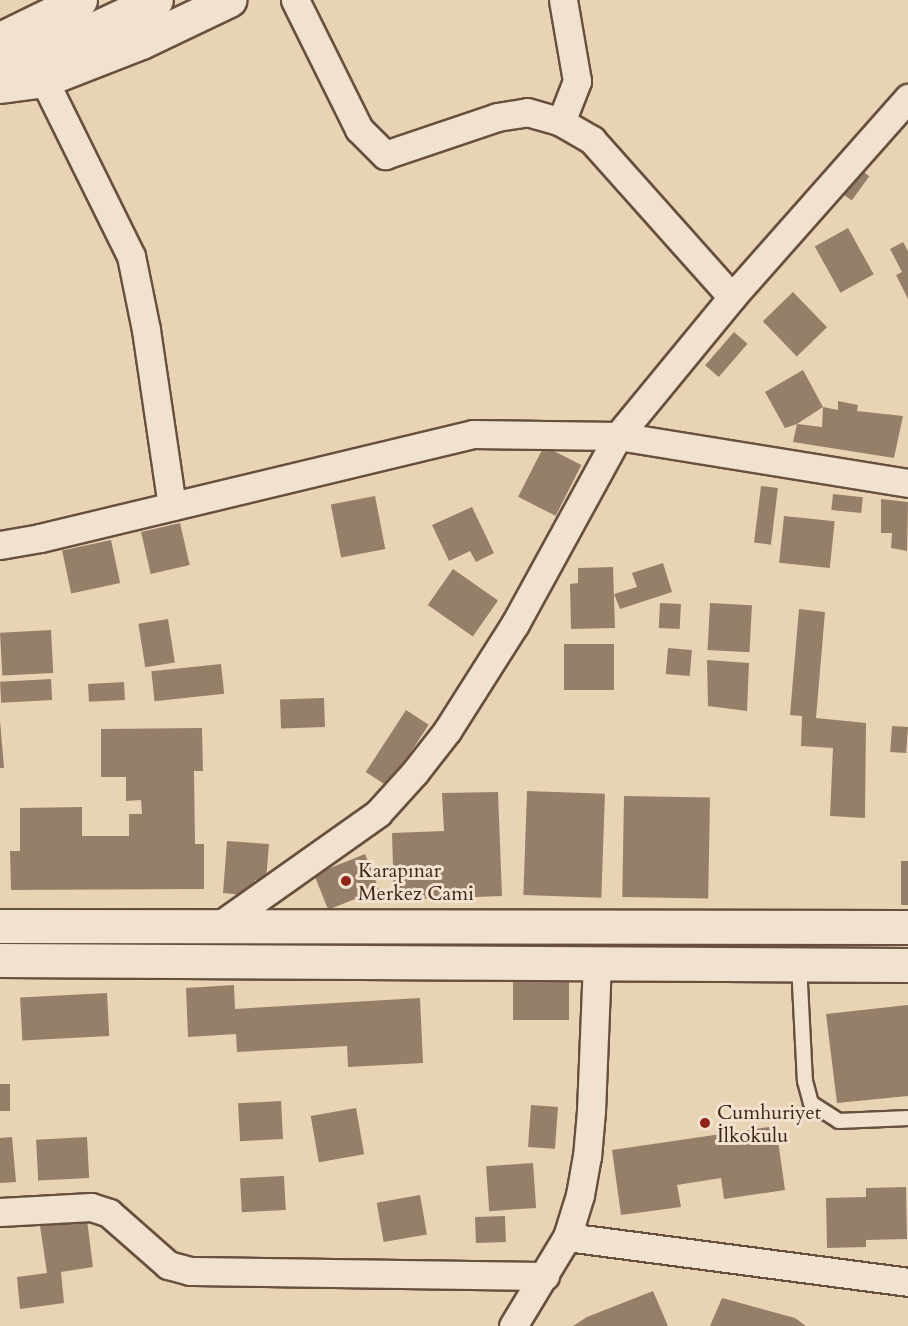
<!DOCTYPE html>
<html>
<head>
<meta charset="utf-8">
<style>
  body { margin:0 }
  #map { position:relative; width:908px; height:1326px; overflow:hidden; background:#e9d3b5; font-family:Cardo,serif }
  div>[style] { position:absolute }
  .building>* { inset:0; background:#967f69; transform-origin:0 0 }
  .roads { filter:drop-shadow(2px 0 #68503e) drop-shadow(-2px 0 #68503e) drop-shadow(0 2px #68503e) drop-shadow(0 -2px #68503e) }
  .service>* { height:14px; margin:-7px; padding:0 7px; transform-origin:7px; border-radius:7px; background:#f1e2cf }
  .minor>* { height:27px; margin:-13.5px; padding:0 13.5px; transform-origin:13.5px; border-radius:13.5px; background:#f1e2cf }
  .tertiary>* { height:33px; margin:-16.5px; padding:0 16.5px; transform-origin:16.5px; border-radius:16.5px; background:#f1e2cf }
  .secondary>* { height:33px; margin:-16.5px; padding:0 16.5px; transform-origin:16.5px; border-radius:16.5px; background:#f1e2cf }
  .dots>* { width:16px; height:16px; translate:-50% -50%; box-sizing:border-box; border:3px solid #f1e2cf; border-radius:50% }
  span { translate:-50% -50%; white-space:nowrap; text-align:center; line-height:1.15; -webkit-text-stroke:6px #f1e2cf; paint-order:stroke }
  .poi-label { font-size:20px; color:#3d2417 }
  .left { translate:0 -50%; text-align:left }
</style>
</head>
<body>
<div id="map">
  <div class="building">
    <div style="left:858px;top:168px;width:14px;height:30px;rotate:36deg"></div>
    <div style="left:848px;top:228px;width:53px;height:38px;rotate:61deg"></div>
    <div style="clip-path:polygon(903px 242px,908px 251px,908px 299px,896px 275px,902px 272px,890px 249px)"></div>
    <div style="left:793px;top:292px;width:49px;height:42px;rotate:46deg"></div>
    <div style="left:734px;top:332px;width:18px;height:44px;rotate:41deg"></div>
    <div style="clip-path:polygon(803px 370px,823px 407px,797px 424px,785px 428px,765px 392px)"></div>
    <div style="clip-path:polygon(838px 401px,858px 405px,857px 411px,903px 416px,894px 458px,793px 442px,797px 424px,822px 427px,823px 407px,838px 410px)"></div>
    <div style="left:544px;top:446px;width:42px;height:57px;rotate:27deg"></div>
    <div style="left:761px;top:486px;width:17px;height:57px;rotate:7deg"></div>
    <div style="left:833px;top:494px;width:30px;height:16px;rotate:6deg"></div>
    <div style="left:375px;top:496px;width:54px;height:45px;rotate:79deg"></div>
    <div style="clip-path:polygon(881px 499px,908px 502px,907px 551px,891px 548px,892px 533px,881px 533px)"></div>
    <div style="clip-path:polygon(472px 507px,494px 553px,476px 562px,470px 551px,449px 561px,432px 525px)"></div>
    <div style="left:784px;top:516px;width:51px;height:47px;rotate:6deg"></div>
    <div style="left:180px;top:523px;width:43px;height:40px;rotate:77deg"></div>
    <div style="left:111px;top:540px;width:44px;height:50px;rotate:78deg"></div>
    <div style="clip-path:polygon(663px 563px,672px 592px,620px 609px,614px 594px,637px 587px,632px 573px)"></div>
    <div style="clip-path:polygon(613px 567px,615px 628px,571px 629px,570px 584px,578px 583px,578px 568px)"></div>
    <div style="left:453px;top:569px;width:55px;height:44px;rotate:35deg"></div>
    <div style="left:660px;top:603px;width:21px;height:25px;rotate:3deg"></div>
    <div style="left:710px;top:603px;width:42px;height:47px;rotate:3deg"></div>
    <div style="clip-path:polygon(799px 609px,825px 612px,816px 718px,866px 723px,865px 818px,830px 816px,833px 748px,801px 746px,802px 716px,790px 715px)"></div>
    <div style="left:168px;top:619px;width:44px;height:30px;rotate:81deg"></div>
    <div style="left:51px;top:630px;width:43px;height:51px;rotate:87deg"></div>
    <div style="left:564px;top:644px;width:50px;height:46px"></div>
    <div style="left:668px;top:648px;width:24px;height:26px;rotate:5deg"></div>
    <div style="clip-path:polygon(707px 660px,749px 663px,747px 711px,708px 706px)"></div>
    <div style="left:221px;top:664px;width:30px;height:70px;rotate:84deg"></div>
    <div style="left:51px;top:679px;width:21px;height:51px;rotate:87deg"></div>
    <div style="left:124px;top:682px;width:18px;height:36px;rotate:87deg"></div>
    <div style="left:324px;top:698px;width:29px;height:44px;rotate:88deg"></div>
    <div style="left:406px;top:710px;width:27px;height:74px;rotate:33deg"></div>
    <div style="clip-path:polygon(0 720px,4px 768px,0 768px)"></div>
    <div style="left:892px;top:726px;width:16px;height:26px;rotate:4deg"></div>
    <div style="clip-path:polygon(202px 728px,203px 771px,194px 771px,195px 844px,204px 844px,204px 889px,11px 890px,10px 851px,20px 851px,20px 808px,82px 807px,82px 836px,129px 836px,129px 814px,142px 814px,141px 800px,126px 801px,126px 777px,101px 777px,101px 729px)"></div>
    <div style="left:527px;top:791px;width:78px;height:104px;rotate:2deg"></div>
    <div style="clip-path:polygon(498px 792px,502px 896px,394px 900px,392px 833px,444px 831px,442px 793px)"></div>
    <div style="left:624px;top:796px;width:86px;height:101px;rotate:1deg"></div>
    <div style="clip-path:polygon(227px 841px,269px 844px,266px 880px,255px 880px,253px 896px,223px 893px)"></div>
    <div style="left:365px;top:854px;width:38px;height:55px;rotate:68deg"></div>
    <div style="left:901px;top:861px;width:7px;height:44px"></div>
    <div style="left:513px;top:978px;width:56px;height:42px"></div>
    <div style="clip-path:polygon(234px 985px,235px 1009px,420px 998px,423px 1063px,348px 1067px,347px 1046px,237px 1052px,236px 1034px,188px 1037px,186px 988px)"></div>
    <div style="left:107px;top:993px;width:43px;height:87px;rotate:87deg"></div>
    <div style="clip-path:polygon(908px 1005px,908px 1096px,837px 1103px,826px 1014px)"></div>
    <div style="left:0;top:1084px;width:10px;height:27px"></div>
    <div style="left:281px;top:1101px;width:38px;height:43px;rotate:87deg"></div>
    <div style="left:531px;top:1105px;width:27px;height:42px;rotate:4deg"></div>
    <div style="left:356px;top:1108px;width:47px;height:46px;rotate:80deg"></div>
    <div style="clip-path:polygon(776px 1126px,785px 1190px,724px 1199px,721px 1178px,677px 1185px,681px 1207px,621px 1215px,612px 1150px)"></div>
    <div style="clip-path:polygon(12px 1137px,16px 1182px,0 1183px,0 1138px)"></div>
    <div style="left:87px;top:1137px;width:41px;height:51px;rotate:87deg"></div>
    <div style="left:533px;top:1163px;width:45px;height:47px;rotate:86deg"></div>
    <div style="left:284px;top:1176px;width:34px;height:44px;rotate:87deg"></div>
    <div style="clip-path:polygon(906px 1187px,907px 1239px,866px 1240px,866px 1247px,827px 1248px,826px 1198px,866px 1197px,866px 1188px)"></div>
    <div style="left:420px;top:1195px;width:40px;height:44px;rotate:80deg"></div>
    <div style="left:505px;top:1216px;width:26px;height:30px;rotate:88deg"></div>
    <div style="clip-path:polygon(87px 1220px,93px 1267px,61px 1272px,64px 1303px,20px 1309px,17px 1277px,47px 1273px,40px 1226px)"></div>
    <div style="clip-path:polygon(653px 1291px,668px 1326px,573px 1326px,587px 1317px)"></div>
    <div style="clip-path:polygon(722px 1298px,795px 1318px,806px 1326px,710px 1326px)"></div>
  </div>
  <div class="roads">
    <div class="service">
      <div style="left:799px;top:964px;width:117px;rotate:87.1deg"></div>
      <div style="left:805px;top:1081px;width:23px;rotate:75deg"></div>
      <div style="left:811px;top:1103px;width:33px;rotate:33deg"></div>
      <div style="left:839px;top:1121px;width:69px;rotate:-2.5deg"></div>
    </div>
    <div class="minor">
      <div style="left:295px;top:0;width:144px;rotate:63.6deg"></div>
      <div style="left:359px;top:129px;width:37px;rotate:45deg"></div>
      <div style="left:385px;top:155px;width:118px;rotate:-18.7deg"></div>
      <div style="left:497px;top:117px;width:30px;rotate:-9deg"></div>
      <div style="left:527px;top:112px;width:35px;rotate:16deg"></div>
      <div style="left:561px;top:122px;width:36px;rotate:30deg"></div>
      <div style="left:592px;top:140px;width:210px;rotate:48.3deg"></div>
      <div style="left:44px;top:80px;width:196px;rotate:63.7deg"></div>
      <div style="left:131px;top:256px;width:76px;rotate:78.5deg"></div>
      <div style="left:146px;top:330px;width:178px;rotate:81.6deg"></div>
      <div style="left:561px;top:122px;width:44px;rotate:-68.7deg"></div>
      <div style="left:577px;top:81px;width:82px;rotate:-99.8deg"></div>
      <div style="left:0;top:545px;width:41px;rotate:-9.9deg"></div>
      <div style="left:40px;top:538px;width:445px;rotate:-13.5deg"></div>
      <div style="left:473px;top:434px;width:145px;rotate:0.8deg"></div>
      <div style="left:618px;top:436px;width:294px;rotate:9.2deg"></div>
      <div style="left:220px;top:925px;width:194px;rotate:-35.3deg"></div>
      <div style="left:378px;top:813px;width:55px;rotate:-47.9deg"></div>
      <div style="left:415px;top:772px;width:52px;rotate:-52deg"></div>
      <div style="left:447px;top:731px;width:127px;rotate:-57.6deg"></div>
      <div style="left:515px;top:624px;width:214px;rotate:-61.3deg"></div>
      <div style="left:618px;top:436px;width:180px;rotate:-50.6deg"></div>
      <div style="left:732px;top:297px;width:266px;rotate:-48.5deg"></div>
      <div style="left:0;top:1212px;width:91px;rotate:-3.1deg"></div>
      <div style="left:91px;top:1207px;width:19px;rotate:18deg"></div>
      <div style="left:109px;top:1213px;width:79px;rotate:41.4deg"></div>
      <div style="left:168px;top:1265px;width:23px;rotate:15deg"></div>
      <div style="left:190px;top:1271px;width:355px;rotate:0.8deg"></div>
      <div style="left:567px;top:1237px;width:344px;rotate:7.5deg"></div>
      <div style="left:513px;top:1326px;width:104px;rotate:-58.8deg"></div>
      <div style="left:567px;top:1237px;width:44px;rotate:-72.8deg"></div>
      <div style="left:580px;top:1195px;width:39px;rotate:-80deg"></div>
      <div style="left:587px;top:1157px;width:46px;rotate:-85deg"></div>
      <div style="left:591px;top:1111px;width:147px;rotate:-87.7deg"></div>
    </div>
    <div class="tertiary">
      <div style="left:0;top:39px;width:89px;rotate:-26deg"></div>
      <div style="left:0;top:73px;width:172px;rotate:-25.1deg"></div>
      <div style="left:0;top:86px;width:44px;rotate:-7.8deg"></div>
      <div style="left:44px;top:80px;width:104px;rotate:-21.4deg"></div>
      <div style="left:141px;top:42px;width:98px;rotate:-25.5deg"></div>
    </div>
    <div class="secondary">
      <div style="left:0;top:926px;width:908px;rotate:0.06deg"></div>
      <div style="left:0;top:960px;width:908px;rotate:0.32deg"></div>
    </div>
  </div>
  <div class="dots">
    <div style="left:346px;top:881px;background:#8f2418"></div>
    <div style="left:705px;top:1123px;background:#8f2418"></div>
  </div>
  <div class="poi-label">
    <span class="left" style="left:358px;top:882px">Karapınar<br>Merkez Cami</span>
    <span class="left" style="left:717px;top:1124px">Cumhuriyet<br>İlkokulu</span>
  </div>
</div>
</body>
</html>
